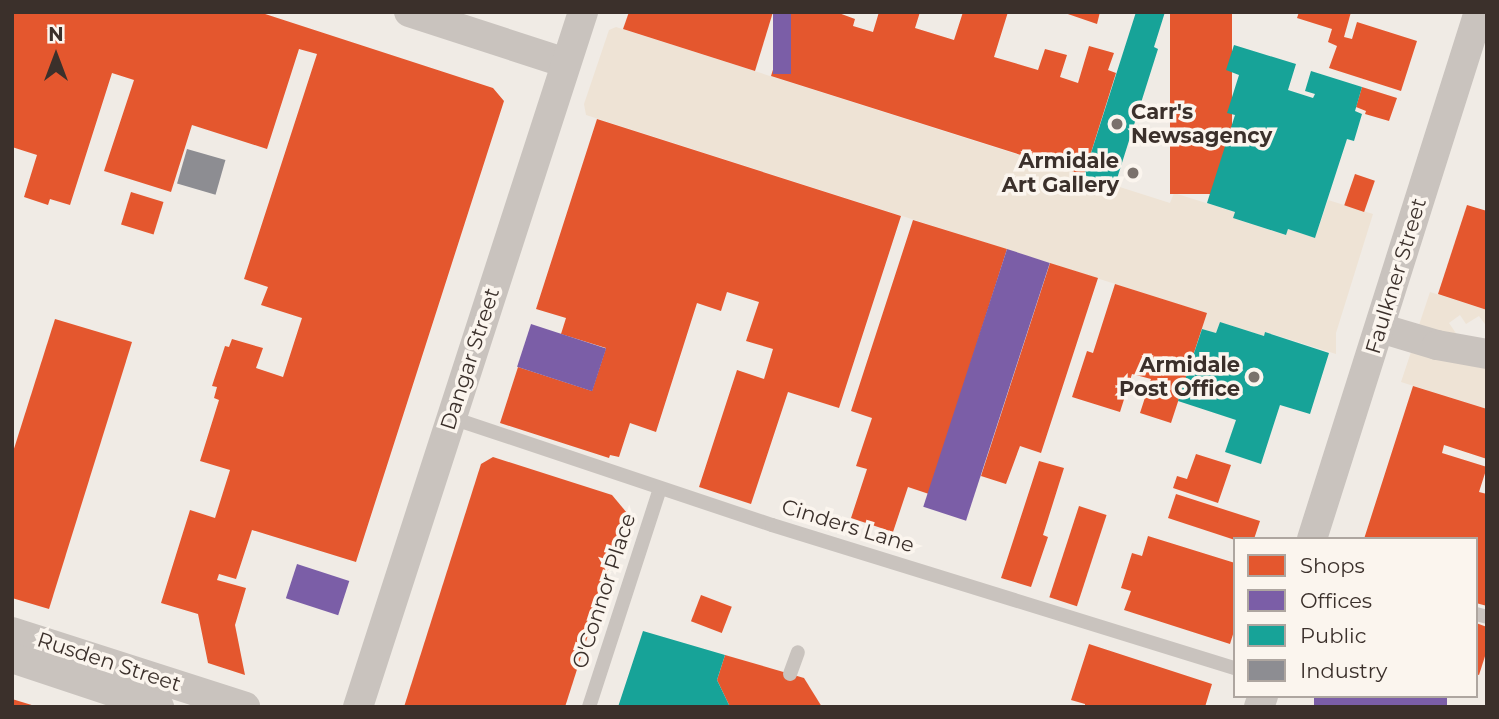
<!DOCTYPE html>
<html>
<head>
<meta charset="utf-8">
<style>
  body { margin:0 }
  #map { position:relative; width:1499px; height:719px; overflow:hidden; background:#f0ebe5; font-family:Montserrat,sans-serif }
  div>[style] { position:absolute }
  .plaza>* { inset:0; background:#eee3d5 }
  .shops>* { inset:0; background:#e4572e; transform-origin:0 0 }
  .offices>* { inset:0; background:#7b5ea7; transform-origin:0 0 }
  .public>* { inset:0; background:#17a398 }
  .industry>* { inset:0; background:#8d8d92; transform-origin:0 0 }
  .lane>* { height:14px; margin:-7px; padding:0 7px; transform-origin:7px; border-radius:7px; background:#c9c3be }
  .street>* { height:30px; margin:-15px; padding:0 15px; transform-origin:15px; border-radius:15px; background:#c9c3be }
  .dots>* { width:19px; height:19px; translate:-50% -50%; box-sizing:border-box; border:4px solid #fbf5ee; border-radius:50% }
  span { translate:-50% -50%; white-space:nowrap; text-align:center; line-height:1.15; -webkit-text-stroke:7px #fbf5ee; paint-order:stroke }
  .poi-label { font-size:21px; color:#3b302b; font-weight:700 }
  .left { translate:0 -50%; text-align:left }
  .right { translate:-100% -50%; text-align:right }
  .street-label { font-size:21px; color:#3b302b }
  .frame { position:absolute; inset:0; border:14px solid #3b302b; pointer-events:none }
  .legend { position:absolute; left:1233px; top:537px; width:245px; height:161px; box-sizing:border-box; background:#fbf5ee; border:2px solid #aea6a0; margin:0; padding:9px 12px; list-style:none; font-size:21px; color:#3b302b }
  .legend li { display:flex; align-items:center; gap:14px; height:35px }
  .legend b { width:35px; border:2px solid #aea6a0 }
  .north { position:absolute; left:21px; top:21px; width:70px; height:70px; -webkit-text-stroke:5px #fbf5ee; paint-order:stroke; rotate:0deg; font-size:19px; font-weight:700; line-height:28px; text-align:center; color:#3b302b }
  .north::after { content:''; display:block; margin:auto; width:24px; height:32px; background:#3b302b; clip-path:polygon(50% 0,100% 100%,50% 72%,0 100%) }
</style>
</head>
<body>
<div id="map">
  <div class="plaza">
    <div style="clip-path:polygon(616px 27px,1170px 203px,1174px 193px,1235px 212px,1233px 218px,1285px 235px,1288px 229px,1315px 238px,1328px 200px,1373px 214px,1336px 333px,1336px 354px,1266px 332px,1264px 336px,1220px 322px,1216px 333px,1202px 329px,1206px 313px,586px 115px,584px 104px,609px 30px)"></div>
    <div style="clip-path:polygon(1430px 292px,1487px 310px,1487px 327px,1479px 316px,1466px 324px,1460px 315px,1449px 323px,1462px 342px,1417px 331px)"></div>
    <div style="clip-path:polygon(1413px 346px,1487px 363px,1487px 409px,1401px 382px)"></div>
  </div>
  <div class="shops">
    <div style="clip-path:polygon(12px 12px,259px 12px,493px 88px,504px 101px,356px 562px,252px 530px,236px 579px,219px 574px,217px 580px,246px 588px,235px 625px,245px 675px,208px 663px,198px 614px,161px 603px,190px 510px,215px 518px,230px 470px,200px 461px,219px 400px,214px 398px,217px 387px,212px 386px,225px 346px,229px 347px,232px 339px,263px 348px,256px 368px,283px 377px,302px 318px,261px 305px,268px 287px,244px 279px,317px 54px,299px 49px,267px 149px,192px 125px,171px 192px,104px 171px,134px 80px,112px 73px,70px 205px,50px 199px,48px 205px,24px 197px,37px 155px,12px 147px)"></div>
    <div style="clip-path:polygon(629px 12px,773px 12px,755px 71px,623px 29px)"></div>
    <div style="clip-path:polygon(791px 12px,836px 12px,855px 19px,853px 26px,873px 32px,879px 12px,920px 12px,915px 28px,954px 40px,963px 12px,1008px 12px,994px 57px,1038px 70px,1045px 49px,1067px 55px,1060px 77px,1078px 83px,1089px 46px,1114px 53px,1108px 70px,1116px 73px,1084px 175px,771px 76px)"></div>
    <div style="clip-path:polygon(1062px 12px,1100px 12px,1097px 24px)"></div>
    <div style="left:1170px;top:12px;width:62px;height:182px"></div>
    <div style="clip-path:polygon(1299px 12px,1351px 12px,1344px 37px,1352px 39px,1357px 22px,1417px 41px,1401px 91px,1329px 68px,1337px 46px,1328px 42px,1332px 29px,1297px 18px)"></div>
    <div style="clip-path:polygon(1362px 87px,1397px 98px,1389px 121px,1365px 114px,1366px 111px,1356px 107px)"></div>
    <div style="clip-path:polygon(597px 119px,901px 216px,839px 408px,788px 392px,751px 504px,699px 487px,737px 370px,764px 379px,773px 349px,746px 341px,759px 302px,727px 292px,721px 311px,697px 303px,656px 432px,630px 423px,619px 457px,610px 455px,609px 458px,500px 423px,518px 367px,592px 391px,606px 348px,561px 334px,566px 318px,536px 309px)"></div>
    <div style="left:1355px;top:174px;width:21px;height:33px;rotate:19deg"></div>
    <div style="left:131px;top:192px;width:34px;height:34px;rotate:17deg"></div>
    <div style="clip-path:polygon(1467px 205px,1487px 211px,1487px 310px,1438px 294px)"></div>
    <div style="clip-path:polygon(913px 220px,1007px 249px,929px 494px,908px 487px,893px 532px,851px 518px,867px 469px,856px 466px,872px 418px,851px 411px)"></div>
    <div style="clip-path:polygon(1050px 263px,1098px 278px,1041px 453px,1020px 446px,1006px 484px,981px 476px)"></div>
    <div style="clip-path:polygon(1115px 284px,1207px 313px,1171px 423px,1140px 413px,1151px 379px,1132px 374px,1120px 412px,1072px 397px,1087px 351px,1093px 353px)"></div>
    <div style="clip-path:polygon(55px 319px,132px 342px,49px 609px,12px 598px,12px 455px)"></div>
    <div style="clip-path:polygon(1413px 386px,1487px 409px,1487px 459px,1444px 445px,1442px 453px,1487px 467px,1479px 492px,1487px 494px,1487px 606px,1476px 603px,1476px 539px,1364px 539px)"></div>
    <div style="clip-path:polygon(1196px 454px,1231px 465px,1218px 503px,1173px 488px,1177px 476px,1187px 479px)"></div>
    <div style="clip-path:polygon(493px 457px,612px 495px,627px 513px,565px 707px,404px 707px,481px 464px)"></div>
    <div style="clip-path:polygon(1039px 461px,1064px 468px,1043px 535px,1048px 537px,1031px 587px,1001px 578px)"></div>
    <div style="clip-path:polygon(1176px 494px,1260px 521px,1254px 539px,1235px 540px,1168px 518px)"></div>
    <div style="left:1079px;top:506px;width:29px;height:96px;rotate:18deg"></div>
    <div style="clip-path:polygon(1148px 536px,1235px 563px,1235px 628px,1230px 644px,1124px 610px,1131px 591px,1121px 588px,1132px 553px,1142px 556px)"></div>
    <div style="left:701px;top:595px;width:33px;height:28px;rotate:21deg"></div>
    <div style="clip-path:polygon(1476px 623px,1487px 627px,1487px 650px,1479px 675px,1476px 674px)"></div>
    <div style="clip-path:polygon(1089px 644px,1212px 684px,1205px 707px,1085px 707px,1085px 704px,1071px 700px)"></div>
    <div style="clip-path:polygon(725px 655px,804px 678px,822px 707px,730px 707px,717px 680px)"></div>
    <div style="clip-path:polygon(12px 699px,35px 706px,35px 707px,12px 707px)"></div>
  </div>
  <div class="offices">
    <div style="left:773px;top:12px;width:18px;height:62px"></div>
    <div style="left:1007px;top:249px;width:45px;height:271px;rotate:18deg"></div>
    <div style="left:531px;top:324px;width:79px;height:45px;rotate:18deg"></div>
    <div style="left:297px;top:564px;width:55px;height:36px;rotate:18deg"></div>
    <div style="left:1314px;top:696px;width:133px;height:11px"></div>
  </div>
  <div class="public">
    <div style="clip-path:polygon(1136px 12px,1165px 12px,1154px 47px,1158px 49px,1115px 185px,1084px 175px)"></div>
    <div style="clip-path:polygon(1234px 45px,1296px 64px,1288px 90px,1313px 98px,1315px 94px,1305px 91px,1311px 71px,1362px 87px,1355px 111px,1362px 114px,1354px 141px,1347px 139px,1315px 238px,1288px 229px,1286px 235px,1233px 218px,1235px 212px,1207px 203px,1235px 115px,1227px 113px,1239px 75px,1226px 70px)"></div>
    <div style="clip-path:polygon(1220px 322px,1264px 336px,1265px 332px,1329px 353px,1310px 414px,1280px 405px,1261px 464px,1225px 452px,1236px 420px,1178px 401px,1202px 329px,1216px 333px)"></div>
    <div style="clip-path:polygon(643px 631px,725px 655px,717px 680px,730px 707px,618px 707px)"></div>
  </div>
  <div class="industry">
    <div style="left:187px;top:149px;width:40px;height:36px;rotate:16deg"></div>
  </div>
  <div class="lane">
    <div style="left:452px;top:418px;width:337px;rotate:18.5deg"></div>
    <div style="left:772px;top:525px;width:485px;rotate:17.2deg"></div>
    <div style="left:1476px;top:614px;width:11px;rotate:15deg"></div>
    <div style="left:790px;top:674px;width:23px;rotate:-70deg"></div>
    <div style="left:589px;top:707px;width:230px;rotate:-72deg"></div>
  </div>
  <div class="street">
    <div style="left:409px;top:12px;width:165px;rotate:18deg"></div>
    <div style="left:1380px;top:328px;width:59px;rotate:16.6deg"></div>
    <div style="left:1437px;top:345px;width:51px;rotate:10.2deg"></div>
    <div style="left:1312px;top:539px;width:553px;rotate:-72.42deg"></div>
    <div style="left:12px;top:632px;width:245px;rotate:17.8deg"></div>
    <div style="left:12px;top:658px;width:155px;rotate:18.4deg"></div>
    <div style="left:358px;top:707px;width:731px;rotate:-72.06deg"></div>
    <div style="left:1259px;top:707px;width:12px;rotate:-70deg"></div>
  </div>
  <div class="dots">
    <div style="left:1117px;top:124px;background:#7a716c"></div>
    <div style="left:1133px;top:173px;background:#7a716c"></div>
    <div style="left:1254px;top:377px;background:#7a716c"></div>
  </div>
  <div class="poi-label">
    <span class="left" style="left:1131px;top:124px">Carr's<br>Newsagency</span>
    <span class="right" style="left:1119px;top:173px">Armidale<br>Art Gallery</span>
    <span class="right" style="left:1240px;top:377px">Armidale<br>Post Office</span>
  </div>
  <div class="street-label">
    <span style="left:1396px;top:276px;rotate:-73deg">Faulkner Street</span>
    <span style="left:470px;top:359px;rotate:-72deg">Dangar Street</span>
    <span style="left:848px;top:526px;rotate:17deg">Cinders Lane</span>
    <span style="left:604px;top:591px;rotate:-72deg">O'Connor Place</span>
    <span style="left:109px;top:662px;rotate:18deg">Rusden Street</span>
  </div>
  <div class="frame"></div>
  <ul class="legend">
  <li><b style="height:19px;background:#e4572e"></b>Shops</li>
  <li><b style="height:19px;background:#7b5ea7"></b>Offices</li>
  <li><b style="height:19px;background:#17a398"></b>Public</li>
  <li><b style="height:19px;background:#8d8d92"></b>Industry</li>
  </ul>
  <div class="north">N</div>
</div>
</body>
</html>
